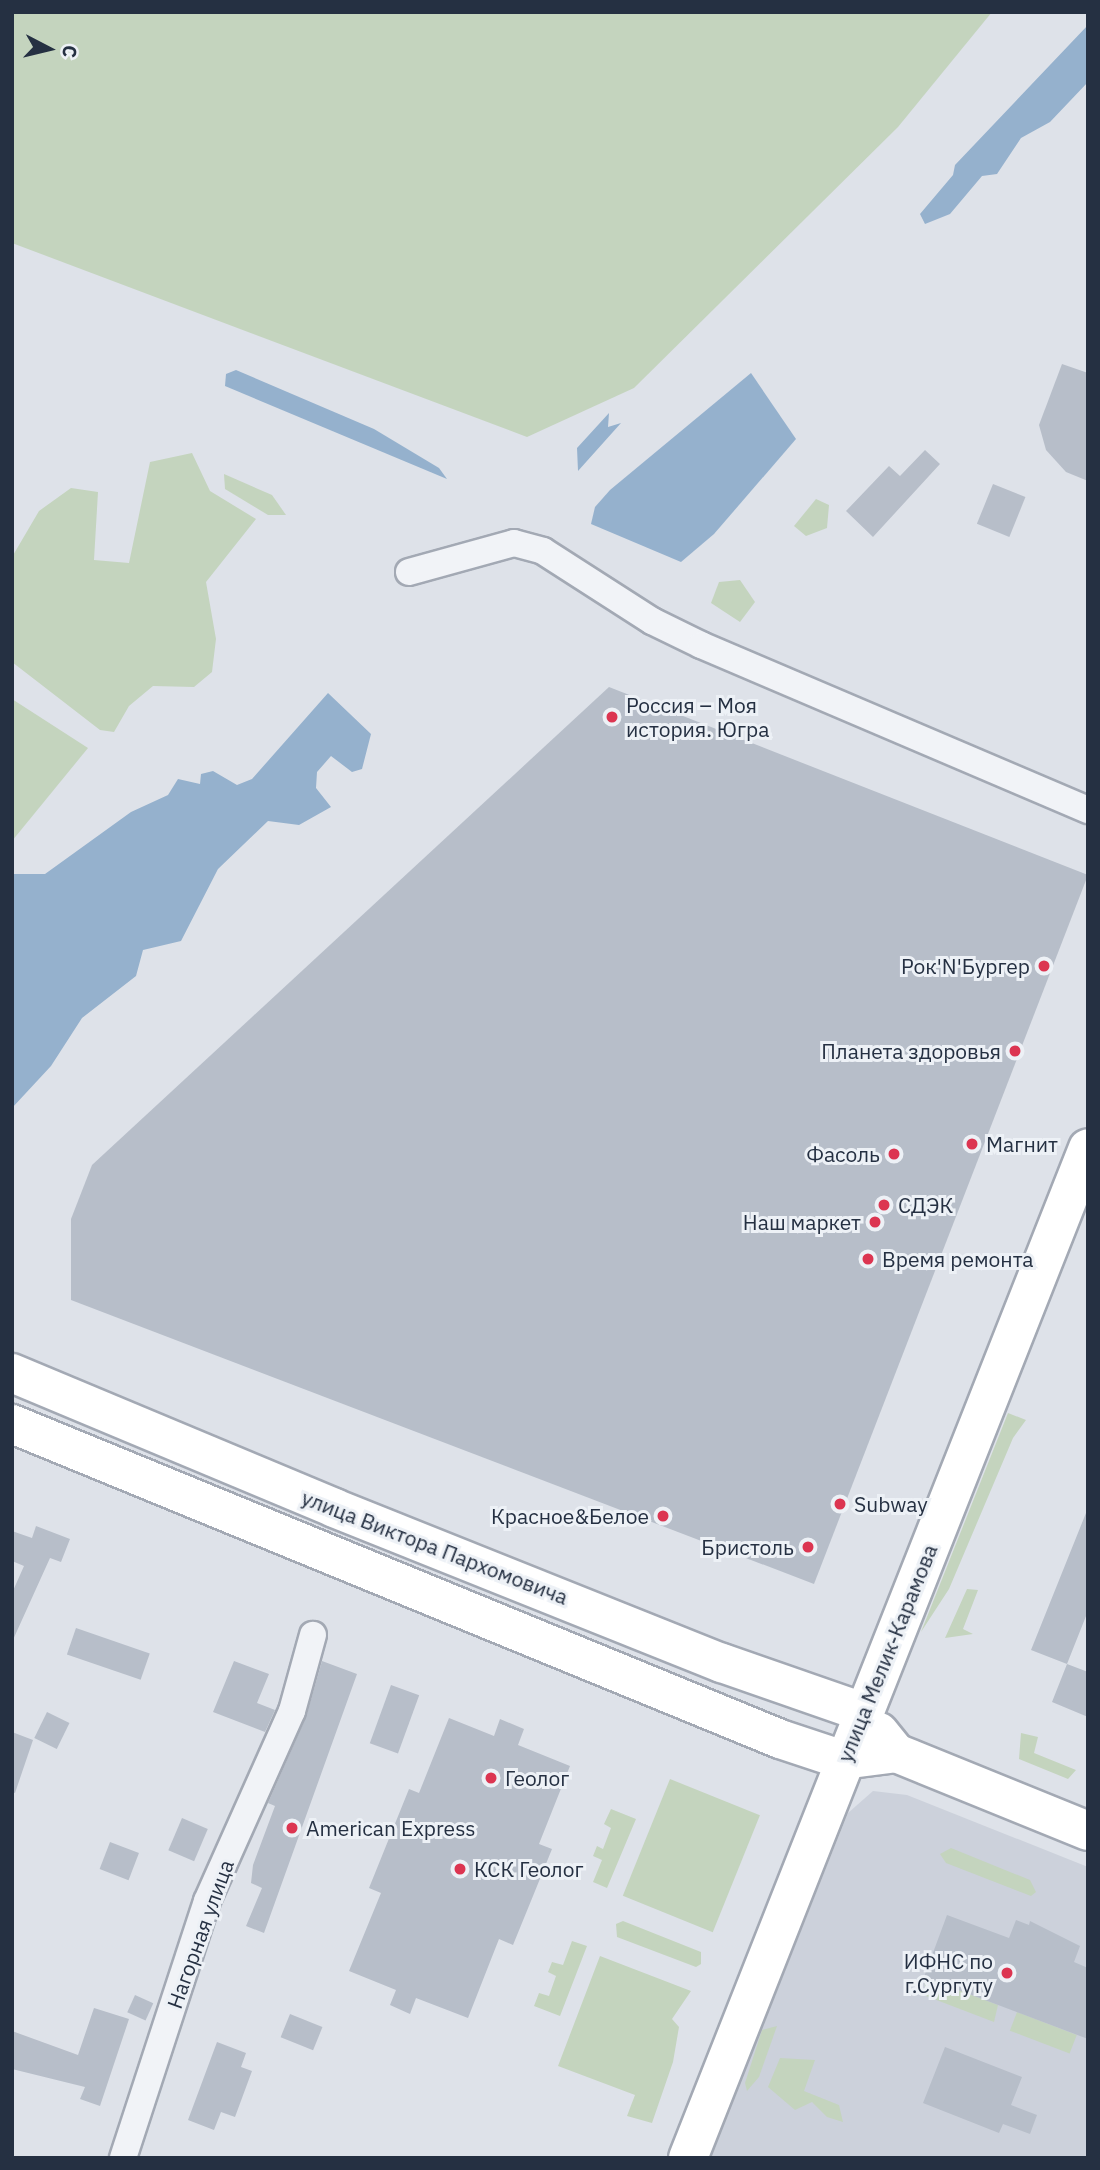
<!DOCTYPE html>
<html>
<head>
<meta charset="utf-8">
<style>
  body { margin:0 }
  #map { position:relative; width:1100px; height:2170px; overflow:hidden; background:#dee2e9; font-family:"IBM Plex Sans",sans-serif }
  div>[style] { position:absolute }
  .built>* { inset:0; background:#ccd1db }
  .green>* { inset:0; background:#c4d4be; transform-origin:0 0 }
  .water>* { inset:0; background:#95b1cd }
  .building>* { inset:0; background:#b7bec9; transform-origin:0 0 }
  .roads { filter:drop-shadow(2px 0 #a3a9b4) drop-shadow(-2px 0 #a3a9b4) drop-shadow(0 2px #a3a9b4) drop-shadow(0 -2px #a3a9b4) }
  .street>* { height:26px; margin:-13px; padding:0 13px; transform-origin:13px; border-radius:13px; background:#f1f3f7 }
  .secondary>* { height:38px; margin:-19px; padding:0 19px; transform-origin:19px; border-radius:19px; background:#fff }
  .dots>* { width:19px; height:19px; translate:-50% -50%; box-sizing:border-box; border:4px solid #edf1f6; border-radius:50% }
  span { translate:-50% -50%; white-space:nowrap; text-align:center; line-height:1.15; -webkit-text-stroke:6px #edf1f6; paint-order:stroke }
  .poi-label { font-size:21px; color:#253042 }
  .left { translate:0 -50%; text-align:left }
  .right { translate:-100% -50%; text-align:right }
  .street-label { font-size:21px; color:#253042 }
  .frame { position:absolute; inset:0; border:14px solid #253042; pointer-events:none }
  .north { position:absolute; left:14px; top:14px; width:70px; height:70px; -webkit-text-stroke:5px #edf1f6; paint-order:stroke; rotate:97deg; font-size:19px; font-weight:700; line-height:28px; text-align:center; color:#253042 }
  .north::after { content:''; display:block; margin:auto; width:24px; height:32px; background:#253042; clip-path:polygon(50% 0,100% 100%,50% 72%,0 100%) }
</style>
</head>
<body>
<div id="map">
  <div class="built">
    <div style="clip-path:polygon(873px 1791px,907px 1795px,1088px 1867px,1088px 2158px,710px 2158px,848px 1813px)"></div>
  </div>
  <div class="green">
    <div style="clip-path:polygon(12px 12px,992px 12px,898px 127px,634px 388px,527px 437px,12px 243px)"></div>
    <div style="clip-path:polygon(192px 453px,210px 491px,256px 519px,206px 582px,216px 639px,212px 672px,194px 687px,153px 686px,129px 706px,114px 732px,100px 730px,12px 662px,12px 557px,39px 511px,71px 488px,98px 492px,94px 560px,129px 563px,150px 462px)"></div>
    <div style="clip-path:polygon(224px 474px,272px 495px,286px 515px,268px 515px,225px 489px)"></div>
    <div style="clip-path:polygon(816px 499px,829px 505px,827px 528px,806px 536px,794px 526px)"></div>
    <div style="clip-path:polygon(740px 580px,755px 602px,740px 622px,711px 603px,719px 582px)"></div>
    <div style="clip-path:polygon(12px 699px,88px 748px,12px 841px)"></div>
    <div style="clip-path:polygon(1008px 1413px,1026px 1420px,1013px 1438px,949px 1589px,921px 1632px)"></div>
    <div style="clip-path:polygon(967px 1589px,978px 1590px,963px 1629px,973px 1634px,945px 1638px)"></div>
    <div style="clip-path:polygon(1021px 1733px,1038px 1737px,1034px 1753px,1076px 1770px,1068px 1779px,1019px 1759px)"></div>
    <div style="left:670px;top:1779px;width:97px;height:126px;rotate:22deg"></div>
    <div style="clip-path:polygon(611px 1809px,636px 1819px,607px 1888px,593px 1882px,602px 1860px,593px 1856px,597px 1846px,603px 1849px,611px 1828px,604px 1824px)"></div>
    <div style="clip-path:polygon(951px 1848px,1030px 1880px,1036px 1892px,1031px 1896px,946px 1863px,940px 1854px)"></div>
    <div style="clip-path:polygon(623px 1921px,701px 1952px,701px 1964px,696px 1967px,617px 1937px,616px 1924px)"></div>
    <div style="clip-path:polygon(572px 1941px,587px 1946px,560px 2016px,534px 2006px,539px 1993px,549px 1996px,556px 1976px,548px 1972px,552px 1962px,563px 1965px)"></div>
    <div style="clip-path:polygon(600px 1956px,691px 1991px,672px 2019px,679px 2027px,673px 2062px,652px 2123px,627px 2116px,635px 2095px,558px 2066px)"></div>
    <div style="clip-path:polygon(924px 1977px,998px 2005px,994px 2022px,926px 1996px)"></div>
    <div style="left:1017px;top:2012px;width:64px;height:20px;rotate:21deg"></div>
    <div style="clip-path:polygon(777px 2026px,759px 2077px,747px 2091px,745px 2083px,762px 2030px)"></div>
    <div style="clip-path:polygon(780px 2058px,815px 2060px,804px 2091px,839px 2105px,843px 2122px,827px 2117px,812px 2102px,795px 2110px,768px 2087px)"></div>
  </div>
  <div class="water">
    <div style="clip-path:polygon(1088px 25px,1088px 82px,1050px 122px,1021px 138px,997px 174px,982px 176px,950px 214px,925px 224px,920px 214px,953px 175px,955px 165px)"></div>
    <div style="clip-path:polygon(236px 370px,374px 429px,439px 468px,447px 479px,225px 386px,226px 374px)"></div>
    <div style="clip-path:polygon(751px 373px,796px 439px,714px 534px,681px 562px,591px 524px,595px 507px,610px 490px)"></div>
    <div style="clip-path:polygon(609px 413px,608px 427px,621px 423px,578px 471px,577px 448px)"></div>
    <div style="clip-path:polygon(328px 693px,371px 734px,362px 769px,352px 772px,331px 756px,317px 772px,316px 788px,331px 807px,299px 825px,268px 821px,218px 869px,181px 941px,143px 950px,136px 976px,82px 1018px,51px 1066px,12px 1108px,12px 874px,45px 874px,131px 812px,168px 795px,178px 779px,200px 784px,201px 774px,213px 771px,237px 785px,252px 779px)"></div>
  </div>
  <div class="building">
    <div style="clip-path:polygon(1062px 364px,1088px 373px,1088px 481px,1066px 472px,1046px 450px,1039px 425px)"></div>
    <div style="clip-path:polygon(925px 450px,940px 464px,873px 537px,846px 511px,889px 466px,900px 476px)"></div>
    <div style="left:993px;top:484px;width:35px;height:43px;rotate:22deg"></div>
    <div style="clip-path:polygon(609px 687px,1088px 875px,814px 1584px,71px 1300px,71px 1219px,92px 1165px)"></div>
    <div style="clip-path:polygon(1088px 1508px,1088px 1611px,1067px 1664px,1088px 1672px,1088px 1717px,1052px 1702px,1067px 1664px,1031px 1650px)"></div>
    <div style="clip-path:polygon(36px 1526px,70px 1539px,61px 1562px,50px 1558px,12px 1642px,12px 1593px,24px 1566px,12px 1561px,12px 1531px,32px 1538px)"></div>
    <div style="left:76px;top:1628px;width:78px;height:28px;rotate:19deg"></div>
    <div style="clip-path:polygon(234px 1661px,269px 1674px,257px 1703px,275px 1710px,265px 1732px,213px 1712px)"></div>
    <div style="clip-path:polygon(322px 1661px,357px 1674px,264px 1933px,246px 1926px,262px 1888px,251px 1883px,253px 1865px,275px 1806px,268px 1803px,306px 1717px)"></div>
    <div style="left:391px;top:1685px;width:30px;height:62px;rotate:20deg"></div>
    <div style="left:47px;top:1712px;width:25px;height:29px;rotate:26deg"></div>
    <div style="clip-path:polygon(449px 1718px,494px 1736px,500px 1719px,524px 1729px,518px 1745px,570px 1766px,539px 1844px,552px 1849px,533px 1896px,513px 1945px,499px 1939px,468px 2018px,416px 1998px,410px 2014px,390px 2005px,396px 1990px,349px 1971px,381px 1893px,369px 1888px,409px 1789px,419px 1793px)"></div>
    <div style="clip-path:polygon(12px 1732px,33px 1740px,15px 1793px,12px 1792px)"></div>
    <div style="left:182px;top:1818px;width:28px;height:35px;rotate:23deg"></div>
    <div style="left:110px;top:1842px;width:31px;height:29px;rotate:21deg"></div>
    <div style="clip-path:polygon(947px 1915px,1009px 1938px,1016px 1920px,1029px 1925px,1030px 1921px,1080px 1946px,1074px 1962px,1088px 1968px,1088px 2039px,924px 1977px)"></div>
    <div style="left:135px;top:1995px;width:20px;height:19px;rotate:24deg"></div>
    <div style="clip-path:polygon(94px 2008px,129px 2019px,100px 2106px,80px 2099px,85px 2087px,12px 2069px,12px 2031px,78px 2055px)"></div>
    <div style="left:290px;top:2014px;width:35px;height:25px;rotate:22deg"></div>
    <div style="clip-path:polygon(217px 2042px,246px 2053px,241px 2067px,252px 2071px,235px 2117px,221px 2112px,214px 2130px,188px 2120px)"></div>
    <div style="clip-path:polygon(945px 2047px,1022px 2077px,1011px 2105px,1037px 2115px,1030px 2134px,1003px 2124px,999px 2133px,923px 2103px)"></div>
  </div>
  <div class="roads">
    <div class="street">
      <div style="left:409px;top:572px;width:109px;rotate:-15.4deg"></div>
      <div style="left:514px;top:543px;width:30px;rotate:15deg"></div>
      <div style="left:543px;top:551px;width:130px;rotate:32.7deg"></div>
      <div style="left:652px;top:621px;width:55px;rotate:26.1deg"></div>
      <div style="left:701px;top:645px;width:421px;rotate:23.1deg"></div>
      <div style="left:123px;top:2158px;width:270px;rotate:-71.9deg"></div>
      <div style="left:207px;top:1901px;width:208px;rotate:-65.9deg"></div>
      <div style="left:292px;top:1711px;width:79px;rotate:-74.6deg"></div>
    </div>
    <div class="secondary">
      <div style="left:12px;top:1373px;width:349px;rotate:22.7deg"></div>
      <div style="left:334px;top:1508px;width:418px;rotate:21.8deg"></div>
      <div style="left:722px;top:1663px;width:149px;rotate:19.2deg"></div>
      <div style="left:12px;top:1424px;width:830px;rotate:22.3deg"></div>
      <div style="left:780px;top:1739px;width:66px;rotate:18.4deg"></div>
      <div style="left:843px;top:1760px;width:53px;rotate:-7.5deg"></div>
      <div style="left:879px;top:1732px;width:27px;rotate:51deg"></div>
      <div style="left:896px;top:1753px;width:207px;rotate:22.1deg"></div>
      <div style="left:688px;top:2158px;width:1086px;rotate:-68.39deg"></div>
    </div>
  </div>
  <div class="dots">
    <div style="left:612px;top:717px;background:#dc3551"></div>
    <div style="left:1044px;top:966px;background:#dc3551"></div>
    <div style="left:1015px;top:1051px;background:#dc3551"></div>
    <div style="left:972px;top:1144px;background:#dc3551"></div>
    <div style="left:894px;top:1154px;background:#dc3551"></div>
    <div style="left:884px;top:1205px;background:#dc3551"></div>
    <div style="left:875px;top:1222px;background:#dc3551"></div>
    <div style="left:868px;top:1259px;background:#dc3551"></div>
    <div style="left:840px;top:1504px;background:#dc3551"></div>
    <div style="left:663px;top:1516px;background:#dc3551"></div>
    <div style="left:808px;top:1547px;background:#dc3551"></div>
    <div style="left:491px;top:1778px;background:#dc3551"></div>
    <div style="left:292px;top:1828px;background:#dc3551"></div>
    <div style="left:460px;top:1869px;background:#dc3551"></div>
    <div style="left:1007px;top:1973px;background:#dc3551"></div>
  </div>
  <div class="poi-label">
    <span class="left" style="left:626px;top:717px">Россия – Моя<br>история. Югра</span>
    <span class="right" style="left:1030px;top:966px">Рок'N'Бургер</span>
    <span class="right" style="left:1001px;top:1051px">Планета здоровья</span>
    <span class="left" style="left:986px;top:1144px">Магнит</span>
    <span class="right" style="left:880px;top:1154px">Фасоль</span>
    <span class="left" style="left:898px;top:1205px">СДЭК</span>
    <span class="right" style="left:861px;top:1222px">Наш маркет</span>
    <span class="left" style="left:882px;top:1259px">Время ремонта</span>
    <span class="left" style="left:854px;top:1504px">Subway</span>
    <span class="right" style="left:649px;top:1516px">Красное&amp;Белое</span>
    <span class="right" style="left:794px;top:1547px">Бристоль</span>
    <span class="left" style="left:505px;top:1778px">Геолог</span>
    <span class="left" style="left:306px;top:1828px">American Express</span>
    <span class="left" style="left:474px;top:1869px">КСК Геолог</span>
    <span class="right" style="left:993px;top:1973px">ИФНС по<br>г.Сургуту</span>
  </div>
  <div class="street-label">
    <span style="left:435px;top:1547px;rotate:21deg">улица Виктора Пархомовича</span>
    <span style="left:887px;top:1653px;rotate:-68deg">улица Мелик-Карамова</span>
    <span style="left:200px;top:1934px;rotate:-70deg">Нагорная улица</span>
  </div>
  <div class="frame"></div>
  <div class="north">С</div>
</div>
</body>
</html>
